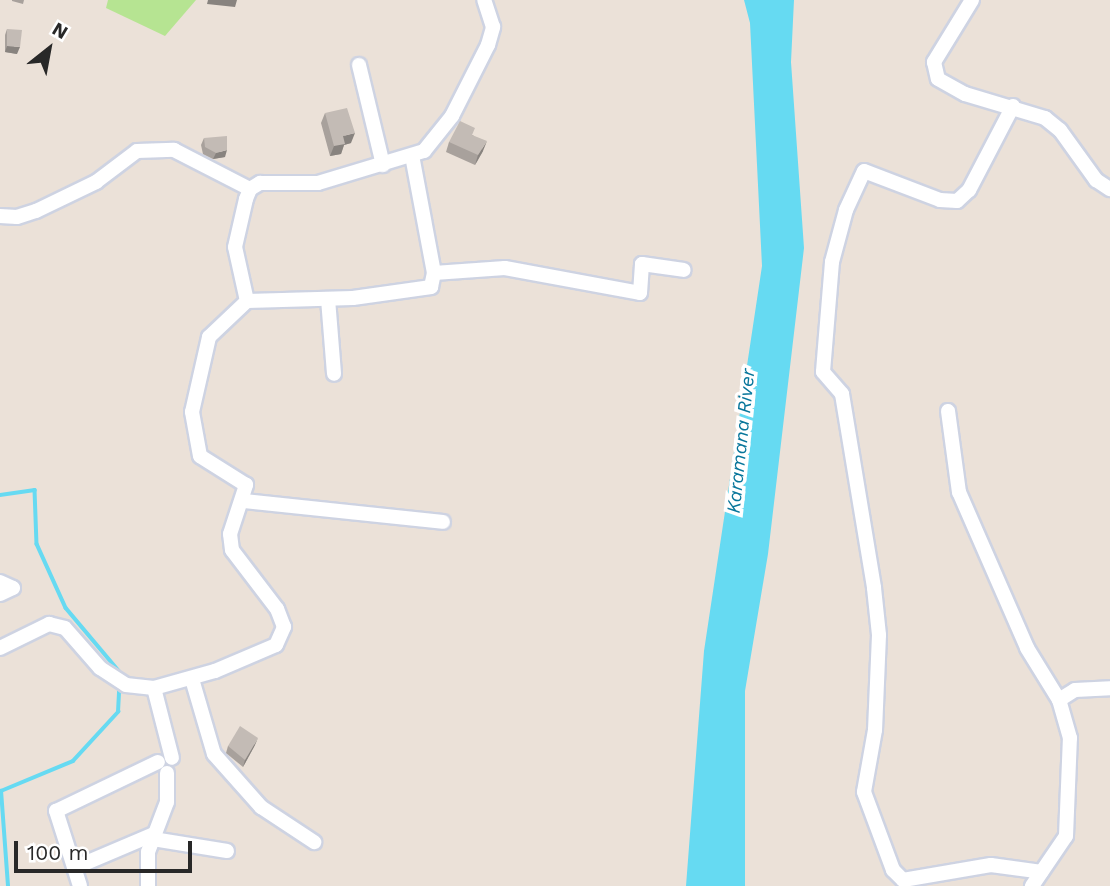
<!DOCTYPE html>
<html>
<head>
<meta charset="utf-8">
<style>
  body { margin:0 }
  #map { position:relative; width:1110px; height:886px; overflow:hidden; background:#ebe1d8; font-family:"Work Sans",sans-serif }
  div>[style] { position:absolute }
  .green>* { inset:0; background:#b6e492 }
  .water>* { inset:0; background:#66daf2 }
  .stream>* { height:3.5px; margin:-1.75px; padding:0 1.75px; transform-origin:1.75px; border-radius:1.75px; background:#66daf2 }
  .roads { filter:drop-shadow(2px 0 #ced3e2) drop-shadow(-2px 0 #ced3e2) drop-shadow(0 2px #ced3e2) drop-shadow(0 -2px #ced3e2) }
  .minor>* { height:14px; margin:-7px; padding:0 7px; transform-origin:7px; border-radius:7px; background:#fff }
  .wall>* { inset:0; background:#a8a19c }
  .shaded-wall>* { inset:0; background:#88837f }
  .building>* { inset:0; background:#c3bbb5 }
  span { translate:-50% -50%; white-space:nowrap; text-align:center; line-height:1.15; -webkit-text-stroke:7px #fff; paint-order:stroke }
  .water-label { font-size:19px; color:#08769b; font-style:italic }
  .north { position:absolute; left:14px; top:14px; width:70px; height:70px; -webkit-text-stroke:5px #fff; paint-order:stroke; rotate:31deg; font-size:19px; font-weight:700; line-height:28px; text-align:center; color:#282828 }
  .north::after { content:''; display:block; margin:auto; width:24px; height:32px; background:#282828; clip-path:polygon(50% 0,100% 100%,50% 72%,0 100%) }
  .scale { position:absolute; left:14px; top:841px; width:178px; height:32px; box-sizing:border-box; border:4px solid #282828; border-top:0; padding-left:9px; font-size:21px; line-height:24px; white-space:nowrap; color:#282828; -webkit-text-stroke:5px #fff; paint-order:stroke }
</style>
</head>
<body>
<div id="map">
  <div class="green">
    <div style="clip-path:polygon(108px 0,196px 0,165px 36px,106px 8px)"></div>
  </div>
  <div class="water">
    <div style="clip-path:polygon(744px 0,794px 0,791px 62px,804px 248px,768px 554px,745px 691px,745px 886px,686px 886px,704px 651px,762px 266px,750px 23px)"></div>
  </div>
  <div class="stream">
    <div style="left:0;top:495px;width:35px;rotate:-8deg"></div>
    <div style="left:35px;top:490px;width:54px;rotate:87.9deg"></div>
    <div style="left:37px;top:544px;width:70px;rotate:65.6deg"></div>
    <div style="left:66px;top:608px;width:82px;rotate:49.9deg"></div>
    <div style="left:8px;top:886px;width:95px;rotate:-94.2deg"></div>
    <div style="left:1px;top:791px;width:78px;rotate:-22.6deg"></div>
    <div style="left:73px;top:761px;width:67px;rotate:-47.4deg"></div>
    <div style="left:118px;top:712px;width:21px;rotate:-87deg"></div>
  </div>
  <div class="roads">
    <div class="minor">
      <div style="left:972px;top:0;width:73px;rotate:121.5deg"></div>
      <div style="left:934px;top:62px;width:17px;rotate:77deg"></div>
      <div style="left:938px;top:79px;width:31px;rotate:29deg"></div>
      <div style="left:965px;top:94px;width:84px;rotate:16.7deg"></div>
      <div style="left:1045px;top:118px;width:19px;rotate:39deg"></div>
      <div style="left:1060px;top:130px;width:62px;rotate:54.2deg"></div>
      <div style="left:1096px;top:180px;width:17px;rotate:33deg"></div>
      <div style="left:359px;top:65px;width:103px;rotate:76.5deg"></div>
      <div style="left:1013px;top:106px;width:95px;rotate:117.6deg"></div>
      <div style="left:969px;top:190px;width:16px;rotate:137deg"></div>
      <div style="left:957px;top:201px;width:17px;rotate:-177deg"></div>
      <div style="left:940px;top:200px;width:81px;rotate:-159.1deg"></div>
      <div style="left:864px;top:171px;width:43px;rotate:114.8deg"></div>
      <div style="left:846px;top:210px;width:54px;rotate:105.1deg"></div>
      <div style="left:832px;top:262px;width:110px;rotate:94.7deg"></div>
      <div style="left:823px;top:372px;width:29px;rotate:49deg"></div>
      <div style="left:842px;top:394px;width:197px;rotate:80.6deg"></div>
      <div style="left:874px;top:588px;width:47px;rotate:83.9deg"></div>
      <div style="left:879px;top:635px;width:95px;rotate:92.4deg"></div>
      <div style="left:875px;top:730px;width:63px;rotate:100.1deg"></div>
      <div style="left:864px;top:792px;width:83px;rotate:69.6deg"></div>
      <div style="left:893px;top:870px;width:14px;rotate:45deg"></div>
      <div style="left:903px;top:880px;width:89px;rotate:-9.7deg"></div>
      <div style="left:991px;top:865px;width:51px;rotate:7.8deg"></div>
      <div style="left:0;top:216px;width:17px;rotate:3deg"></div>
      <div style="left:17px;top:217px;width:20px;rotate:-18deg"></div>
      <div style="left:36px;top:211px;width:67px;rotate:-25.8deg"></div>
      <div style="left:96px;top:182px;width:51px;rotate:-37.1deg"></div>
      <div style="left:137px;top:151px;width:37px;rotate:-2deg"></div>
      <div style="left:174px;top:150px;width:85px;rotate:27.2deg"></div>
      <div style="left:434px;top:273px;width:71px;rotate:-4deg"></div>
      <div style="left:505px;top:268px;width:137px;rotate:10.5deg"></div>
      <div style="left:640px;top:293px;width:29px;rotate:-86deg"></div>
      <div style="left:642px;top:264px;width:42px;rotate:8.1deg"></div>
      <div style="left:328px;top:299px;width:75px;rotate:85.4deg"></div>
      <div style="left:247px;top:301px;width:106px;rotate:-1.6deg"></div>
      <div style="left:353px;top:298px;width:79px;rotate:-8deg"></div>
      <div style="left:431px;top:287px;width:14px;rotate:-78deg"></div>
      <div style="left:434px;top:273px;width:119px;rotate:-100.6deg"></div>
      <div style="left:948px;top:411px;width:82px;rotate:82.3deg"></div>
      <div style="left:959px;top:492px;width:170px;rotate:66.4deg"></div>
      <div style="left:1027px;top:648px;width:61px;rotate:58.4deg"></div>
      <div style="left:244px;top:501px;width:200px;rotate:6deg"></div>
      <div style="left:0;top:582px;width:14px;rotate:25deg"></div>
      <div style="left:13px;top:588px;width:14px;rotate:155deg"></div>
      <div style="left:0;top:648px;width:55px;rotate:-26.1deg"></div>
      <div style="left:49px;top:624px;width:16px;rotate:14deg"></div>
      <div style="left:65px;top:628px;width:53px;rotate:48.8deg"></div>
      <div style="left:100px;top:668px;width:31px;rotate:33deg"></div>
      <div style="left:126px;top:685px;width:28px;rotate:6deg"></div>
      <div style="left:154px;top:688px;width:63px;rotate:-15.6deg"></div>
      <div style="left:215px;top:671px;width:66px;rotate:-23.1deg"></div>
      <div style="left:276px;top:645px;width:20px;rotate:-66deg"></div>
      <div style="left:284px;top:627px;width:19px;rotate:-111deg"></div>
      <div style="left:277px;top:609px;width:74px;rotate:-127.3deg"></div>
      <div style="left:232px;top:550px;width:16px;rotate:-97deg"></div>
      <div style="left:230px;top:534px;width:52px;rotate:-71.9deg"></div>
      <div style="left:246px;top:485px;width:54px;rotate:-147.8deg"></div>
      <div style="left:200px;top:456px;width:45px;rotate:-100.3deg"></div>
      <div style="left:192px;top:412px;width:77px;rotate:-77.2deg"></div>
      <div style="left:209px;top:337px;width:52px;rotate:-43.5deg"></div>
      <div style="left:247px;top:301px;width:55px;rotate:-102.5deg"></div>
      <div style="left:235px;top:247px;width:49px;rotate:-77.1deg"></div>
      <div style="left:246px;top:199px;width:11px;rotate:-68deg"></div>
      <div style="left:250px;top:189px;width:12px;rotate:-31deg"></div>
      <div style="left:260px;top:183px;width:58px"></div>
      <div style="left:318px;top:183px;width:111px;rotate:-16.8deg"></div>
      <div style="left:424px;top:151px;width:45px;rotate:-51.3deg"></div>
      <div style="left:452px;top:116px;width:80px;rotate:-63.1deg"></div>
      <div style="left:488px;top:45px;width:19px;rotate:-74deg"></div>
      <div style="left:493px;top:27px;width:28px;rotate:-108deg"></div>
      <div style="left:192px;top:679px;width:78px;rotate:73.7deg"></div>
      <div style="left:214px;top:754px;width:71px;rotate:48.4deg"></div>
      <div style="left:261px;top:807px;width:64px;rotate:33.4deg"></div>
      <div style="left:154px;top:688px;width:72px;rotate:75.6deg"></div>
      <div style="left:153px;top:839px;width:75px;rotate:9.2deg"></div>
      <div style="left:74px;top:868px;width:87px;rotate:-23deg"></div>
      <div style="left:80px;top:886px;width:79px;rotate:-107.7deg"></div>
      <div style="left:56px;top:811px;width:113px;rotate:-25.7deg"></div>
      <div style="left:148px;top:886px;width:34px;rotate:-90deg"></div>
      <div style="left:148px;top:852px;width:53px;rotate:-69.2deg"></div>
      <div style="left:167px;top:802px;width:29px;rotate:-90deg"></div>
      <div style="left:1032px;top:886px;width:60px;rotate:-55.8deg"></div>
      <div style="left:1066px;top:836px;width:98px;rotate:-87.7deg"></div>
      <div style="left:1070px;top:738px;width:40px;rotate:-106deg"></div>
      <div style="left:1059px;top:700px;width:19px;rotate:-32deg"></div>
      <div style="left:1075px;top:690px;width:35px;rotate:-3deg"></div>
    </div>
  </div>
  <div class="wall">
    <div style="clip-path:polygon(12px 0,24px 0,23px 4px,12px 1px)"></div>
    <div style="clip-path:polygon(7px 29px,17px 54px,5px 52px,5px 35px)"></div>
    <div style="clip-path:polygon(325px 113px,351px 143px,344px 145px,341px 154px,330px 156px,321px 123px)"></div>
    <div style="clip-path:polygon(473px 135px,483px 151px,475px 165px,446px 152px,449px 142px)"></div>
    <div style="clip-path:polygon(204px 138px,225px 157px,213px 159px,203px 154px,201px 145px)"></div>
    <div style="clip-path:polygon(255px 745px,243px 767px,226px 753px,228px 746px)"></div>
  </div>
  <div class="shaded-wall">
    <div style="clip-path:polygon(208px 0,237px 0,235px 7px,207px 4px)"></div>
    <div style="clip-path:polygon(7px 46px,20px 47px,17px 54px,5px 52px)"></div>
    <div style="clip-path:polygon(355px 133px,351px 143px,344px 145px,341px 154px,330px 156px,334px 146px,343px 136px)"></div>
    <div style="clip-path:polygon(487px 141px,483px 151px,475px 165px,478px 155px)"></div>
    <div style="clip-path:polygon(227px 150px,225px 157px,213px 159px,216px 153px)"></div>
    <div style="clip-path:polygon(258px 738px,255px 745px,243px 767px,245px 760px)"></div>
  </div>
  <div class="building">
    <div style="clip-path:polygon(7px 29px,22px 30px,20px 47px,7px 46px)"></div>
    <div style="clip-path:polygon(347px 108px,355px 133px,343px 136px,345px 144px,334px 146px,325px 113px)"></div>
    <div style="clip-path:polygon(460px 121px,475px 128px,472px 135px,487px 141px,478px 155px,449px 142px)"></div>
    <div style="clip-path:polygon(227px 136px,227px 150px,216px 153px,205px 147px,204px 138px)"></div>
    <div style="clip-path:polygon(240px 726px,258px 738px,245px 760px,228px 746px)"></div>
  </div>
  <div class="water-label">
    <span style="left:741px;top:441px;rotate:-84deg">Karamana River</span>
  </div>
  <div class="north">N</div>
  <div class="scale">100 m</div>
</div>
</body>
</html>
